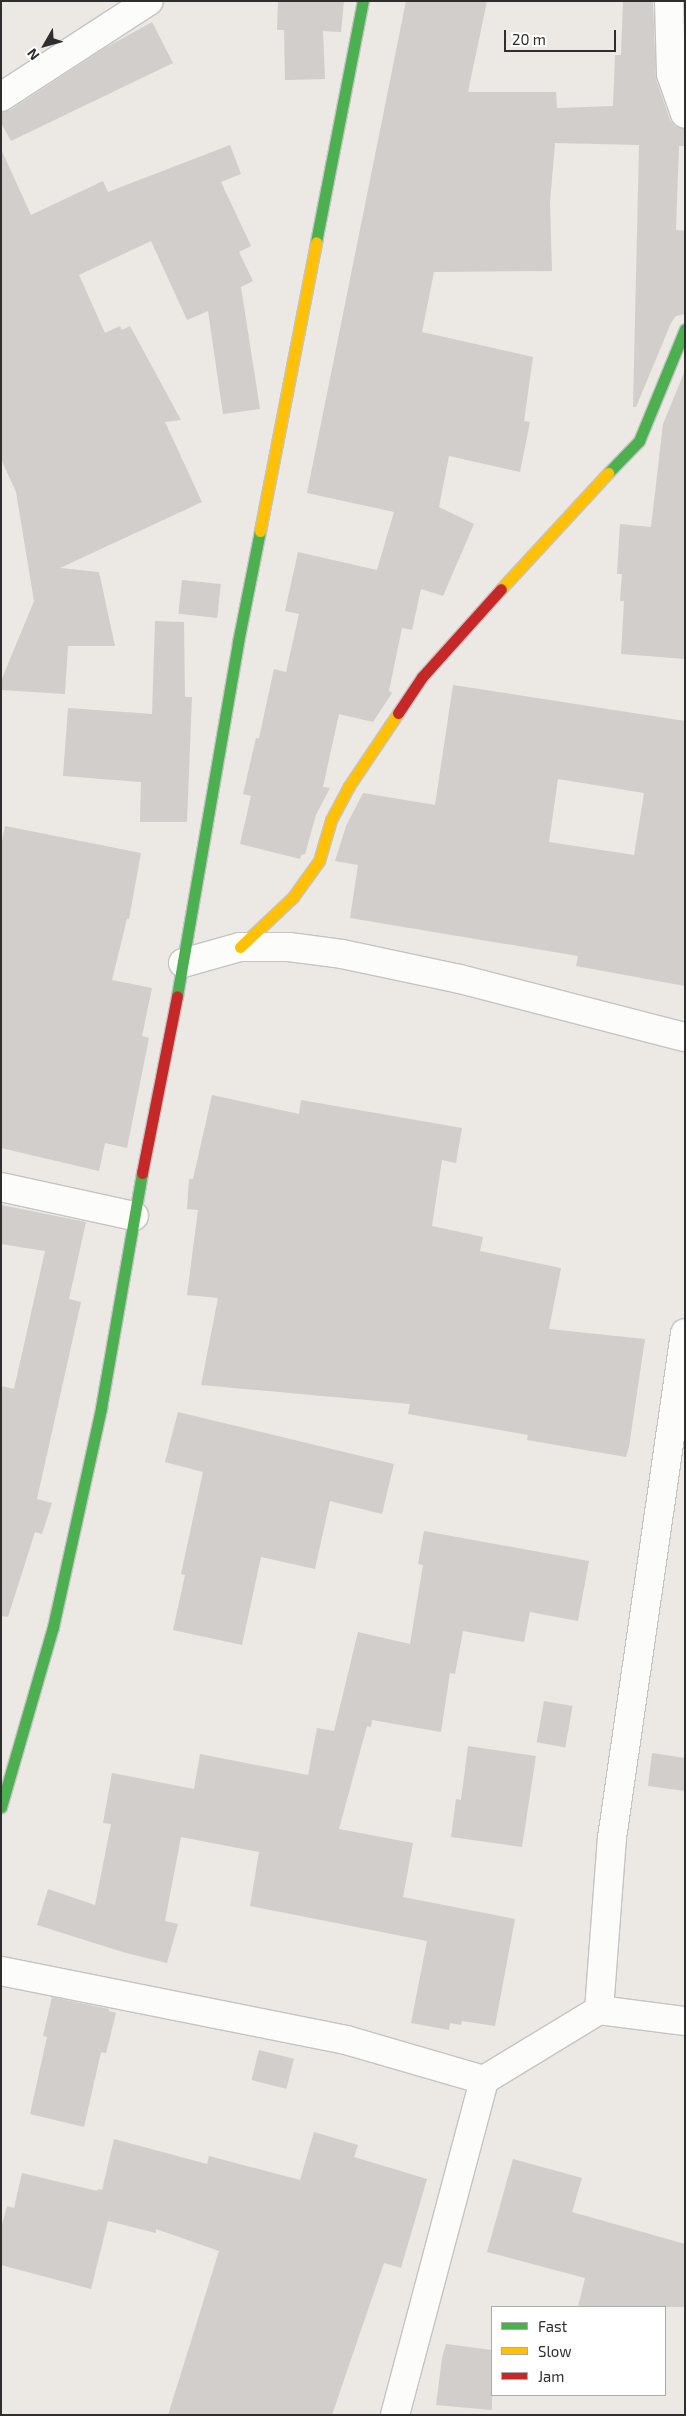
<!DOCTYPE html>
<html>
<head>
<meta charset="utf-8">
<style>
  body { margin:0 }
  #map { position:relative; width:686px; height:2416px; overflow:hidden; background:#ece8e4; font-family:"Exo 2",sans-serif }
  div>[style] { position:absolute }
  .building>* { inset:0; background:#d1cecb; transform-origin:0 0 }
  .roads { filter:drop-shadow(1px 0 #c5c4c5) drop-shadow(-1px 0 #c5c4c5) drop-shadow(0 1px #c5c4c5) drop-shadow(0 -1px #c5c4c5) }
  .street>* { height:28px; margin:-14px; padding:0 14px; transform-origin:14px; border-radius:14px; background:#fcfcfb }
  .fast>* { height:11px; margin:-5.5px; padding:0 5.5px; transform-origin:5.5px; border-radius:5.5px; background:#4caf50 }
  .slow>* { height:11px; margin:-5.5px; padding:0 5.5px; transform-origin:5.5px; border-radius:5.5px; background:#ffc107 }
  .jam>* { height:11px; margin:-5.5px; padding:0 5.5px; transform-origin:5.5px; border-radius:5.5px; background:#c62828 }
  span { translate:-50% -50%; white-space:nowrap; text-align:center; line-height:1.15; -webkit-text-stroke:4px #fff; paint-order:stroke }
  .frame { position:absolute; inset:0; border:2px solid #2e2e2e; pointer-events:none }
  .legend { position:absolute; left:491px; top:2306px; width:175px; height:90px; box-sizing:border-box; background:#fff; border:1px solid #ababab; margin:0; padding:6px 9px; list-style:none; font-size:15px; color:#2e2e2e }
  .legend li { display:flex; align-items:center; gap:10px; height:25px }
  .legend b { width:25px; border:1px solid #ababab }
  .north { position:absolute; left:20px; top:20px; width:50px; height:50px; -webkit-text-stroke:4px #fff; paint-order:stroke; rotate:232deg; font-size:14px; font-weight:700; line-height:20px; text-align:center; color:#2e2e2e }
  .north::after { content:''; display:block; margin:auto; width:18px; height:22px; background:#2e2e2e; clip-path:polygon(50% 0,100% 100%,50% 72%,0 100%) }
  .scale { position:absolute; left:504px; top:30px; width:112px; height:22px; box-sizing:border-box; border:2px solid #2e2e2e; border-top:0; padding-left:6px; font-size:15px; line-height:18px; white-space:nowrap; color:#2e2e2e; -webkit-text-stroke:4px #fff; paint-order:stroke }
</style>
</head>
<body>
<div id="map">
  <div class="building">
    <div style="clip-path:polygon(278px 1px,344px 1px,341px 32px,323px 31px,325px 79px,285px 80px,284px 30px,277px 30px)"></div>
    <div style="clip-path:polygon(406px 1px,487px 1px,468px 92px,556px 92px,557px 108px,613px 106px,615px 55px,621px 55px,623px 1px,653px 1px,656px 79px,670px 120px,675px 126px,685px 129px,685px 146px,679px 146px,676px 230px,685px 231px,685px 314px,676px 316px,671px 323px,636px 407px,633px 407px,639px 145px,555px 143px,550px 203px,552px 271px,434px 272px,422px 332px,533px 357px,524px 421px,530px 422px,520px 472px,449px 456px,439px 507px,474px 524px,443px 596px,421px 589px,412px 630px,402px 628px,389px 691px,392px 693px,373px 722px,339px 714px,323px 787px,330px 788px,316px 815px,305px 854px,301px 855px,300px 859px,240px 844px,251px 796px,243px 794px,256px 738px,259px 738px,274px 669px,286px 672px,299px 614px,285px 611px,298px 552px,377px 570px,394px 512px,307px 493px)"></div>
    <div style="clip-path:polygon(152px 22px,173px 63px,11px 141px,1px 123px,1px 113px,10px 110px,105px 48px)"></div>
    <div style="clip-path:polygon(230px 145px,241px 174px,221px 182px,251px 246px,239px 252px,253px 281px,241px 287px,260px 409px,223px 414px,208px 311px,187px 320px,151px 241px,79px 275px,105px 333px,120px 326px,122px 330px,130px 326px,181px 420px,165px 422px,202px 502px,60px 568px,99px 572px,115px 646px,68px 646px,65px 694px,1px 690px,1px 681px,34px 601px,16px 492px,1px 459px,1px 149px,31px 215px,103px 181px,108px 192px)"></div>
    <div style="clip-path:polygon(684px 373px,685px 659px,621px 654px,624px 601px,620px 601px,622px 574px,617px 574px,620px 524px,651px 527px,663px 424px)"></div>
    <div style="left:182px;top:580px;width:39px;height:34px;rotate:6deg"></div>
    <div style="clip-path:polygon(155px 621px,184px 622px,185px 697px,192px 697px,187px 822px,140px 822px,141px 782px,63px 776px,68px 708px,152px 714px)"></div>
    <div style="clip-path:polygon(evenodd,453px 685px,685px 721px,685px 986px,576px 966px,578px 956px,350px 918px,358px 865px,335px 861px,346px 826px,363px 793px,435px 805px,453px 685px,558px 779px,644px 793px,634px 855px,549px 842px,558px 779px)"></div>
    <div style="clip-path:polygon(5px 826px,141px 853px,129px 919px,127px 919px,112px 980px,152px 988px,142px 1036px,149px 1038px,127px 1148px,105px 1143px,99px 1171px,1px 1148px,1px 846px)"></div>
    <div style="clip-path:polygon(212px 1095px,299px 1114px,301px 1100px,462px 1128px,456px 1163px,442px 1160px,432px 1226px,483px 1237px,480px 1251px,561px 1268px,549px 1329px,645px 1339px,629px 1447px,626px 1457px,527px 1440px,528px 1435px,408px 1414px,410px 1404px,201px 1385px,218px 1298px,187px 1295px,198px 1210px,187px 1209px,189px 1179px,193px 1179px)"></div>
    <div style="clip-path:polygon(1px 1205px,86px 1222px,69px 1299px,81px 1302px,37px 1499px,52px 1503px,42px 1534px,35px 1532px,8px 1617px,1px 1616px,1px 1386px,14px 1389px,45px 1251px,1px 1244px)"></div>
    <div style="clip-path:polygon(178px 1412px,394px 1464px,382px 1514px,330px 1501px,315px 1569px,261px 1557px,242px 1645px,173px 1630px,185px 1575px,181px 1574px,203px 1472px,165px 1462px)"></div>
    <div style="clip-path:polygon(424px 1531px,589px 1561px,578px 1621px,530px 1612px,524px 1642px,463px 1631px,455px 1674px,450px 1673px,441px 1732px,372px 1720px,371px 1727px,367px 1726px,339px 1829px,413px 1843px,403px 1897px,515px 1919px,495px 2026px,462px 2021px,461px 2025px,450px 2023px,449px 2030px,411px 2023px,427px 1941px,250px 1906px,259px 1852px,181px 1837px,165px 1921px,178px 1924px,167px 1963px,126px 1953px,37px 1925px,48px 1889px,95px 1905px,111px 1824px,103px 1823px,112px 1773px,194px 1789px,200px 1754px,308px 1775px,317px 1728px,334px 1731px,358px 1632px,410px 1644px,423px 1565px,418px 1564px)"></div>
    <div style="left:544px;top:1701px;width:29px;height:42px;rotate:10deg"></div>
    <div style="clip-path:polygon(468px 1746px,536px 1756px,522px 1847px,451px 1837px,456px 1799px,461px 1800px)"></div>
    <div style="clip-path:polygon(652px 1753px,685px 1758px,685px 1791px,648px 1786px)"></div>
    <div style="clip-path:polygon(52px 1997px,109px 2009px,109px 2011px,116px 2013px,106px 2053px,101px 2052px,84px 2127px,30px 2114px,47px 2037px,43px 2036px)"></div>
    <div style="left:259px;top:2050px;width:36px;height:31px;rotate:14deg"></div>
    <div style="clip-path:polygon(314px 2132px,358px 2145px,354px 2157px,427px 2179px,401px 2268px,384px 2263px,332px 2415px,168px 2415px,219px 2251px,156px 2229px,156px 2233px,108px 2221px,91px 2289px,1px 2265px,1px 2228px,7px 2206px,14px 2208px,22px 2173px,97px 2191px,98px 2189px,102px 2190px,114px 2139px,207px 2164px,209px 2156px,300px 2180px)"></div>
    <div style="clip-path:polygon(513px 2159px,582px 2178px,572px 2212px,685px 2244px,685px 2307px,578px 2307px,585px 2278px,487px 2252px)"></div>
    <div style="clip-path:polygon(446px 2344px,492px 2350px,492px 2410px,436px 2405px,442px 2358px)"></div>
  </div>
  <div class="roads">
    <div class="street">
      <div style="left:669px;top:1px;width:73px;rotate:88.4deg"></div>
      <div style="left:671px;top:74px;width:42px;rotate:70.7deg"></div>
      <div style="left:1px;top:97px;width:176px;rotate:-33deg"></div>
      <div style="left:183px;top:963px;width:59px;rotate:-15.7deg"></div>
      <div style="left:240px;top:947px;width:49px"></div>
      <div style="left:289px;top:947px;width:53px;rotate:7.5deg"></div>
      <div style="left:342px;top:954px;width:121px;rotate:12deg"></div>
      <div style="left:460px;top:979px;width:232px;rotate:14.5deg"></div>
      <div style="left:1px;top:1187px;width:136px;rotate:12.3deg"></div>
      <div style="left:1px;top:1971px;width:352px;rotate:11.3deg"></div>
      <div style="left:346px;top:2040px;width:144px;rotate:16.2deg"></div>
      <div style="left:484px;top:2080px;width:135px;rotate:-31.3deg"></div>
      <div style="left:599px;top:2010px;width:87px;rotate:7.3deg"></div>
      <div style="left:599px;top:2010px;width:172px;rotate:-85.7deg"></div>
      <div style="left:612px;top:1838px;width:510px;rotate:-81.77deg"></div>
      <div style="left:395px;top:2415px;width:347px;rotate:-75.1deg"></div>
    </div>
    <div class="fast">
      <div style="left:316px;top:242px;width:246px;rotate:-79deg"></div>
      <div style="left:608px;top:473px;width:45px;rotate:-45.9deg"></div>
      <div style="left:639px;top:441px;width:121px;rotate:-67.7deg"></div>
      <div style="left:177px;top:996px;width:359px;rotate:-80.2deg"></div>
      <div style="left:238px;top:642px;width:113px;rotate:-78.8deg"></div>
      <div style="left:1px;top:1807px;width:187px;rotate:-73.9deg"></div>
      <div style="left:53px;top:1627px;width:224px;rotate:-77.6deg"></div>
      <div style="left:101px;top:1408px;width:239px;rotate:-80.1deg"></div>
    </div>
    <div class="slow">
      <div style="left:260px;top:531px;width:294px;rotate:-79deg"></div>
      <div style="left:501px;top:589px;width:158px;rotate:-47.3deg"></div>
      <div style="left:240px;top:947px;width:73px;rotate:-43.3deg"></div>
      <div style="left:293px;top:897px;width:44px;rotate:-54.2deg"></div>
      <div style="left:319px;top:861px;width:43px;rotate:-73.7deg"></div>
      <div style="left:331px;top:820px;width:38px;rotate:-62deg"></div>
      <div style="left:349px;top:786px;width:88px;rotate:-56.1deg"></div>
    </div>
    <div class="jam">
      <div style="left:398px;top:713px;width:43px;rotate:-56.3deg"></div>
      <div style="left:422px;top:677px;width:118px;rotate:-48.1deg"></div>
      <div style="left:142px;top:1173px;width:180px;rotate:-78.8deg"></div>
    </div>
  </div>
  <div class="frame"></div>
  <ul class="legend">
  <li><b style="height:6px;background:#4caf50"></b>Fast</li>
  <li><b style="height:6px;background:#ffc107"></b>Slow</li>
  <li><b style="height:6px;background:#c62828"></b>Jam</li>
  </ul>
  <div class="north">N</div>
  <div class="scale">20 m</div>
</div>
</body>
</html>
